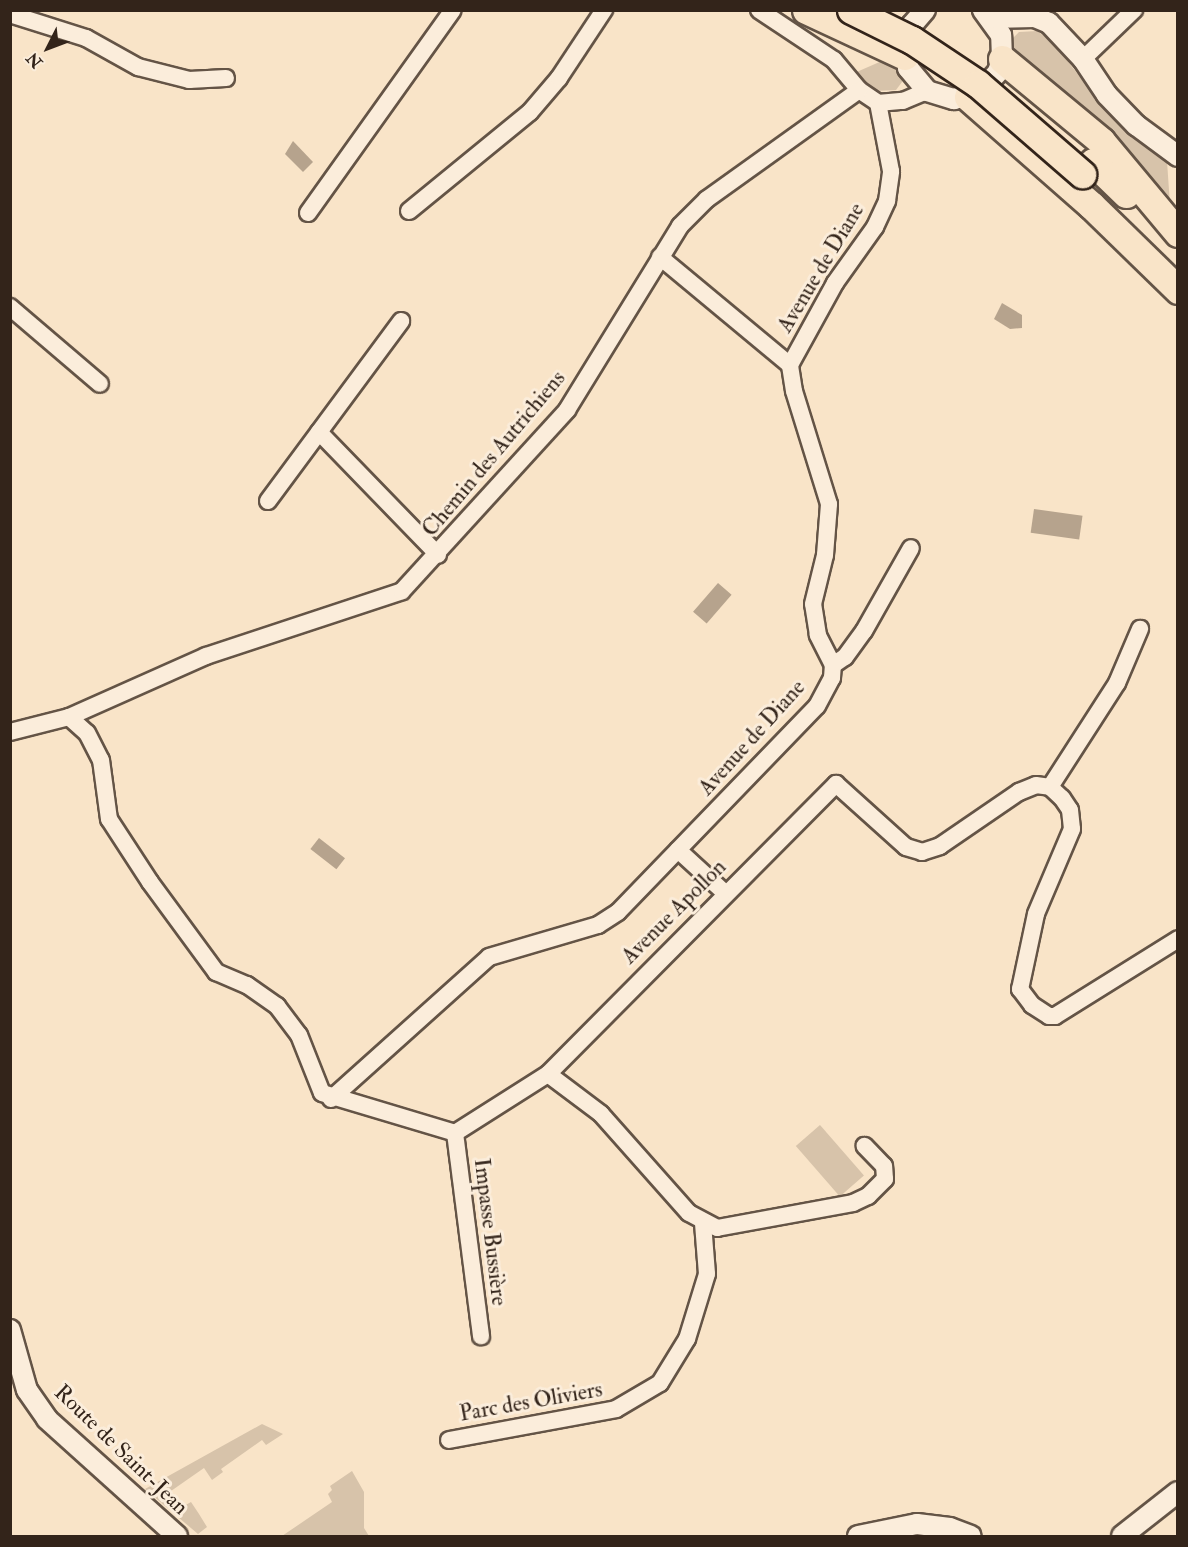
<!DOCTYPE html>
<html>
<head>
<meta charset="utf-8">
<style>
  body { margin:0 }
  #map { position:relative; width:1188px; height:1547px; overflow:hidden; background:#f9e4c8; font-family:"IM FELL Double Pica",serif }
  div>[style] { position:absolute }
  .green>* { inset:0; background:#d7c3aa; transform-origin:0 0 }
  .water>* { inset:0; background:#b6a38d; transform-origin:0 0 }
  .roads { filter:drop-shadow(2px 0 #645446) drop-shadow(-2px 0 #645446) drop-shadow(0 2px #645446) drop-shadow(0 -2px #645446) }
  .minor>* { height:16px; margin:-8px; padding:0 8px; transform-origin:8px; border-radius:8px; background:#fbeddb }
  .tertiary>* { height:20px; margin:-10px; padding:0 10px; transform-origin:10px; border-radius:10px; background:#fbeddb }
  .trunk>* { height:27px; margin:-13.5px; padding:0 13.5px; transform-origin:13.5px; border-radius:13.5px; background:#f9e4c8 }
  .bridges { filter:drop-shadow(2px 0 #33241a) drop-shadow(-2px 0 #33241a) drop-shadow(0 2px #33241a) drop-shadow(0 -2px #33241a) }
  .trunk-bridge>* { height:27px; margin:-13.5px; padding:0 13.5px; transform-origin:13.5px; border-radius:13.5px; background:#f9e4c8 }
  span { translate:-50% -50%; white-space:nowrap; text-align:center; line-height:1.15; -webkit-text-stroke:6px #fbeddb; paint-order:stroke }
  .street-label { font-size:22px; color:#33241a }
  .frame { position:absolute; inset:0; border:12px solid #33241a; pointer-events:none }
  .north { position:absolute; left:18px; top:18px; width:60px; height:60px; -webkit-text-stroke:4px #fbeddb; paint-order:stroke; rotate:228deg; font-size:16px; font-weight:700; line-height:24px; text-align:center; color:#33241a }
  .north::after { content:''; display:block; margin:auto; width:21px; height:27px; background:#33241a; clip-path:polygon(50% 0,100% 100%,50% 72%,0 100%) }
</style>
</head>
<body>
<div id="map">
  <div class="green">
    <div style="clip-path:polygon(1037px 31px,1053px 42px,1106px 111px,1143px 145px,1167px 161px,1170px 205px,1017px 58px,1011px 40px,1019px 32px)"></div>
    <div style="clip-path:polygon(891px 57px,901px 67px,902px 82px,896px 90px,875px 91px,852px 74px)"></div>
    <div style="left:820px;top:1125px;width:67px;height:32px;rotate:49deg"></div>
    <div style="clip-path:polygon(262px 1424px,283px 1434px,266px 1445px,262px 1440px,221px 1469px,223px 1472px,212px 1480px,204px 1468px,171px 1491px,182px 1507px,191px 1502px,199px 1514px,207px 1527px,198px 1534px,145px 1489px)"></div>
    <div style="clip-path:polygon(352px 1471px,364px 1492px,364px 1528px,369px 1536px,282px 1536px,332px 1502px,328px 1494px,332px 1490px,330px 1486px)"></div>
  </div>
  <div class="water">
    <div style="clip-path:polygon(293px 141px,313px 162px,303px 172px,285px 154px)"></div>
    <div style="clip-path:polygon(1002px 303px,1022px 315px,1022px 328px,1010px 329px,994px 319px)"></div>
    <div style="left:1034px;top:509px;width:49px;height:24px;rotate:8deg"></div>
    <div style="left:718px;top:583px;width:18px;height:38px;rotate:41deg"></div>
    <div style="left:319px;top:838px;width:33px;height:14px;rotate:38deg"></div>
  </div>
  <div class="roads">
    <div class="minor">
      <div style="left:759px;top:10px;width:90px;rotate:33.7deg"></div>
      <div style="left:834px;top:60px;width:39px;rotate:50deg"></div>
      <div style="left:859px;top:90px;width:23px;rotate:34deg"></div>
      <div style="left:878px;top:103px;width:25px;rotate:-5deg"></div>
      <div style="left:903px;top:101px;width:26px;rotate:-23deg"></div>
      <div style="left:10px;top:14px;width:80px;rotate:17.5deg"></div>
      <div style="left:86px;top:38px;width:60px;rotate:29.1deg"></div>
      <div style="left:138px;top:67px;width:53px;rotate:14.3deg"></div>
      <div style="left:189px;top:80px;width:37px;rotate:-3deg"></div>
      <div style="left:1083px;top:59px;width:71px;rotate:-43.9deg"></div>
      <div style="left:409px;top:211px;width:156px;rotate:-39.3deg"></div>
      <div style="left:530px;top:112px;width:45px;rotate:-49.5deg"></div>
      <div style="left:559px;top:78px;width:82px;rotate:-56.5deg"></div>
      <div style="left:308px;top:213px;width:249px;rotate:-54.5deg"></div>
      <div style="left:660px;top:257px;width:169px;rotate:39.7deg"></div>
      <div style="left:10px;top:307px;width:118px;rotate:40.5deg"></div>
      <div style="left:319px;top:432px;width:171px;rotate:45.9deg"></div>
      <div style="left:268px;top:501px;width:224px;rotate:-53.5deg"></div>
      <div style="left:833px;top:665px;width:14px;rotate:-34deg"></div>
      <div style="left:845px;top:657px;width:32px;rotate:-54deg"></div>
      <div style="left:864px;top:631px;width:95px;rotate:-60.5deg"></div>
      <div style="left:69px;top:717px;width:24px;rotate:42deg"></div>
      <div style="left:87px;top:733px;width:30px;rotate:63deg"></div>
      <div style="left:101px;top:760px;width:60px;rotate:82.3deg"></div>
      <div style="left:109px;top:819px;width:75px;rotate:56.9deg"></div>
      <div style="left:150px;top:882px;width:112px;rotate:53.7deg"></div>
      <div style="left:216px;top:972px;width:34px;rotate:23deg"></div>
      <div style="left:247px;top:985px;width:37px;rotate:35deg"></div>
      <div style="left:277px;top:1006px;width:36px;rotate:53deg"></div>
      <div style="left:299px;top:1035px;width:62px;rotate:68.4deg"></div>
      <div style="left:322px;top:1093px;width:139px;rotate:16.7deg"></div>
      <div style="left:455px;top:1133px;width:110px;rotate:-32.4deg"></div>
      <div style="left:548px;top:1074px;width:409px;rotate:-45.2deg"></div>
      <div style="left:836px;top:784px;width:94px;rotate:42deg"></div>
      <div style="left:906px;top:847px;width:17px;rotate:17deg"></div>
      <div style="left:922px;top:852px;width:19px;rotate:-18deg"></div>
      <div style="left:940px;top:846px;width:96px;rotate:-34.4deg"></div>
      <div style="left:1019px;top:792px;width:18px;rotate:-22deg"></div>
      <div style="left:1036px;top:785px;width:14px;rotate:8deg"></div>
      <div style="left:1050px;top:787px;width:16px;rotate:43deg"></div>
      <div style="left:1062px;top:798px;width:14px;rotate:56deg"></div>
      <div style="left:1070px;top:810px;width:19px;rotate:84deg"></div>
      <div style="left:1072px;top:829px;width:92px;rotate:113deg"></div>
      <div style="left:1036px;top:914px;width:77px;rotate:102deg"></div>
      <div style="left:1020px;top:989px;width:20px;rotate:53deg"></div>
      <div style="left:1032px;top:1005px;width:20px;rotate:33deg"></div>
      <div style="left:1049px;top:1016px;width:6px"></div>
      <div style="left:1055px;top:1016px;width:145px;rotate:-32deg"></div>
      <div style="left:10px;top:732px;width:61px;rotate:-14.3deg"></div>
      <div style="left:69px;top:717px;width:150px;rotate:-24deg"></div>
      <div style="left:206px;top:656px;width:206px;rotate:-18.3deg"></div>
      <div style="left:402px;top:591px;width:245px;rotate:-47.6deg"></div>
      <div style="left:567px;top:410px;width:216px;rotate:-58.4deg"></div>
      <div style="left:680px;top:226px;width:38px;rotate:-45deg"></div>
      <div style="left:707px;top:199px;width:187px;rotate:-35.6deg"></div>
      <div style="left:1050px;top:787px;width:124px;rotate:-57.2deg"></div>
      <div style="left:1117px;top:683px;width:59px;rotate:-66.9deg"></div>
      <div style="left:678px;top:850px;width:62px;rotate:42.4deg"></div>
      <div style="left:548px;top:1074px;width:66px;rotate:37deg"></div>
      <div style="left:601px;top:1114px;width:132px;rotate:48.4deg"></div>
      <div style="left:689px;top:1213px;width:32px;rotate:28deg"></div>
      <div style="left:717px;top:1228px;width:138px;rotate:-10.4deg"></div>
      <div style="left:853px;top:1203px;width:17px;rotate:-25deg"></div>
      <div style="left:868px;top:1196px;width:24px;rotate:-45deg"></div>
      <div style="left:885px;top:1179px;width:13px;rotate:-94deg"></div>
      <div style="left:884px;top:1166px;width:28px;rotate:-134deg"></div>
      <div style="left:331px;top:1099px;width:212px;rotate:-41.9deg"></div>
      <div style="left:489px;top:957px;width:114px;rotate:-16.4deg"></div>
      <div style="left:598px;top:925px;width:24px;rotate:-33deg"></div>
      <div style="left:618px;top:912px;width:286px;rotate:-46deg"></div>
      <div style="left:817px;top:706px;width:32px;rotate:-62deg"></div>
      <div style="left:832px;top:678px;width:13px;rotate:-86deg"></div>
      <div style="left:833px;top:665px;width:34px;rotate:-117deg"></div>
      <div style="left:818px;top:635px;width:31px;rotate:-99deg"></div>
      <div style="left:813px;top:604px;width:50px;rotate:-76.2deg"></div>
      <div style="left:825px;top:555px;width:51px;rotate:-85.5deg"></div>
      <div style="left:829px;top:504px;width:118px;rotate:-107.2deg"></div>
      <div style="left:794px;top:391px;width:26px;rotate:-99deg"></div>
      <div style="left:790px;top:365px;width:94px;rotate:-61.2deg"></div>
      <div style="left:835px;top:283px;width:69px;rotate:-54.5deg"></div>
      <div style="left:875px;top:227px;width:29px;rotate:-65deg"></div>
      <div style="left:887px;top:201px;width:30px;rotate:-82deg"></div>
      <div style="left:891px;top:171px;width:69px;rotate:-100.8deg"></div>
      <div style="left:455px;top:1133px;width:205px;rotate:82.7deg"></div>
      <div style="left:449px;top:1440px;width:170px;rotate:-10.5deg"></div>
      <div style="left:616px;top:1409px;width:51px;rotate:-30.6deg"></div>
      <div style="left:660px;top:1383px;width:52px;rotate:-58.5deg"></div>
      <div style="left:687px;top:1339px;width:68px;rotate:-72.9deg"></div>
      <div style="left:707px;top:1274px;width:51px;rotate:-94.5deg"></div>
    </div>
    <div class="tertiary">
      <div style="left:925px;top:10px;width:20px;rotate:131deg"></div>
      <div style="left:912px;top:25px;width:15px;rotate:113deg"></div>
      <div style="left:906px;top:39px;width:29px;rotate:86deg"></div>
      <div style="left:908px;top:68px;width:30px;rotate:50deg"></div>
      <div style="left:927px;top:91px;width:28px;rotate:17deg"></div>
      <div style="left:954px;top:99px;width:27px;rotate:-15deg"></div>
      <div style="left:980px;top:92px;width:27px;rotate:-48deg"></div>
      <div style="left:998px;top:72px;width:14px;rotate:-73deg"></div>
      <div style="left:1002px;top:59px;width:24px;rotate:-92deg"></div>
      <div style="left:1001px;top:35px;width:31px;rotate:-126deg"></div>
      <div style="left:991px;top:18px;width:44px;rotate:-1.3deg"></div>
      <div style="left:1035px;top:17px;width:15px;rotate:23deg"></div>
      <div style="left:1049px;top:23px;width:50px;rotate:46.6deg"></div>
      <div style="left:1083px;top:59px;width:43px;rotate:56.3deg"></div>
      <div style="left:1107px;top:95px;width:42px;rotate:46deg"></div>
      <div style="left:1136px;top:125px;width:52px;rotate:36.4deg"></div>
      <div style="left:10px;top:1330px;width:62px;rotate:74.2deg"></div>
      <div style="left:27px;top:1390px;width:35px;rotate:55deg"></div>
      <div style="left:47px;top:1419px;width:175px;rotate:42deg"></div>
      <div style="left:858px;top:1536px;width:60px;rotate:-11.5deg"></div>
      <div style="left:917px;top:1524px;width:33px;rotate:7deg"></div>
      <div style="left:950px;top:1528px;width:22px;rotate:21deg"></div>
      <div style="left:1122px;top:1536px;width:71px;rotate:-38.2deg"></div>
    </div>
    <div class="trunk">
      <div style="left:806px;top:10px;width:109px;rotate:24.9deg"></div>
      <div style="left:1002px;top:59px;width:129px;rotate:39.6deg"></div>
      <div style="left:1101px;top:141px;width:120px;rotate:50.1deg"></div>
      <div style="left:968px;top:97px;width:164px;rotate:41.3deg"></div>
      <div style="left:1091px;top:205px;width:122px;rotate:44.3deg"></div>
      <div style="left:1093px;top:162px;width:46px;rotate:44.1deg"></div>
    </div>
  </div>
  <div class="bridges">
    <div class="trunk-bridge">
      <div style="left:851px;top:10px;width:68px;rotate:26.2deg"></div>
      <div style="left:912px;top:40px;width:79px;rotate:33.7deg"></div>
      <div style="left:978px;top:84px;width:138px;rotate:40.9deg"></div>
    </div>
  </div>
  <div class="street-label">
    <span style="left:821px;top:268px;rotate:-59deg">Avenue de Diane</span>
    <span style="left:494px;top:454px;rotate:-50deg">Chemin des Autrichiens</span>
    <span style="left:752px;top:738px;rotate:-48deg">Avenue de Diane</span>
    <span style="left:674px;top:912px;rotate:-45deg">Avenue Apollon</span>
    <span style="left:490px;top:1232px;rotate:83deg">Impasse Bussière</span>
    <span style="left:531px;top:1402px;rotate:-10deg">Parc des Oliviers</span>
    <span style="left:121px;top:1450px;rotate:44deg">Route de Saint-Jean</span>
  </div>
  <div class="frame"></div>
  <div class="north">N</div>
</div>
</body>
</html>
